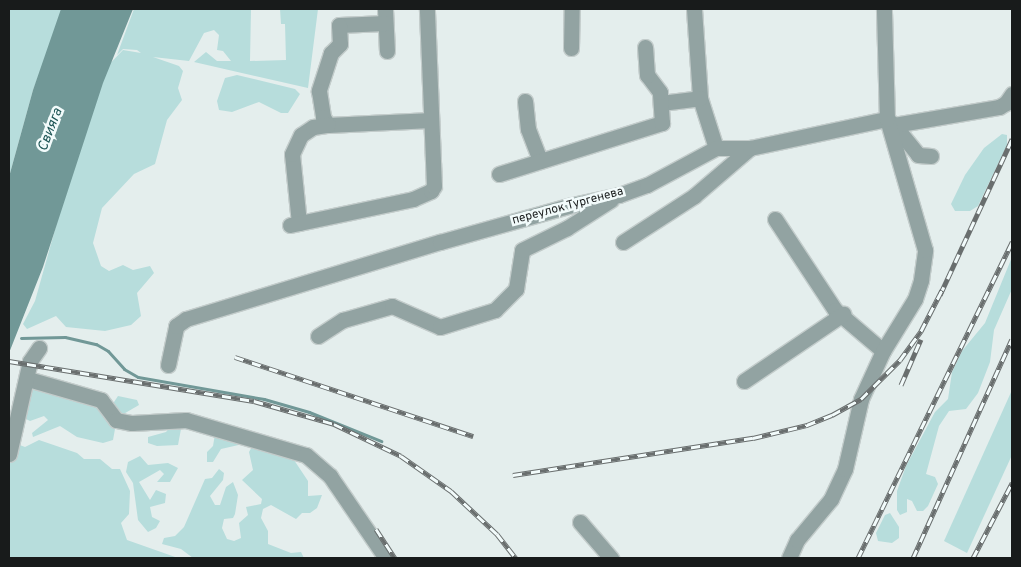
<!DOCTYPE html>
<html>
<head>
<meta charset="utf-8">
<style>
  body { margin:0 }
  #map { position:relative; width:1021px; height:567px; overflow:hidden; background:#e4eeed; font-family:Overpass,sans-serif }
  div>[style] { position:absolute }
  .green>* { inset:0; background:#b7dddc }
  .water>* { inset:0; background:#719897 }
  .stream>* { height:3px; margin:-1.5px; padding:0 1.5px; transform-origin:1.5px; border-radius:1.5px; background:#719897 }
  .roads { filter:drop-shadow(1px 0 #c3cccb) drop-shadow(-1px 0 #c3cccb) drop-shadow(0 1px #c3cccb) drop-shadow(0 -1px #c3cccb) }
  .minor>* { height:15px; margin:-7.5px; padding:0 7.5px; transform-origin:7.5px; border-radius:7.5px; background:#92a3a2 }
  .rail>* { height:5px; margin-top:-2.5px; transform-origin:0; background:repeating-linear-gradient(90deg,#f2fbfb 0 9px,#696e6e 0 18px); box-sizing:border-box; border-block:1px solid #696e6e }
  span { translate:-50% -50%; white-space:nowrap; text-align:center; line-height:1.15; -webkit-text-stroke:5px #f2fbfb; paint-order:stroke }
  .street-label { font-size:12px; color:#181b1b }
  .water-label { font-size:14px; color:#1d5555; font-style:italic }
  .frame { position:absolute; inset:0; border:10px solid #181b1b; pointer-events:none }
</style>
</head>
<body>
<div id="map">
  <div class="green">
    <div style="clip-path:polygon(9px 9px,65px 9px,33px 90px,9px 177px)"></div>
    <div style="clip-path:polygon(134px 9px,251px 9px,250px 61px,286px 60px,285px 24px,281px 24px,280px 9px,318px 9px,308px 88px,194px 62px,206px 52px,217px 61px,231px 61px,223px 51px,217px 50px,219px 35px,214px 30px,204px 33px,189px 61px,153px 57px,179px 66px,183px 71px,178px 88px,182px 100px,167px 120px,155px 164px,134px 174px,102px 208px,93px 243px,101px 266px,109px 271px,123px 265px,133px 270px,150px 266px,154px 273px,137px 293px,141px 316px,131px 325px,105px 331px,66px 327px,56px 316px,27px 329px,23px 324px,35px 301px,98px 76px,123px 50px,141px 53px,137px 50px,123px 49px,117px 55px)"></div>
    <div style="clip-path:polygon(237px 75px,295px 89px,300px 94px,288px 113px,281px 113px,259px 102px,232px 112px,219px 110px,217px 101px,225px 78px)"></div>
    <div style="clip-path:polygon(1002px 134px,1007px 135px,1007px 145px,978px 206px,970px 211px,955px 211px,951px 204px,965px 175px,984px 148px)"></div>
    <div style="clip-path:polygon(1012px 257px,1012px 289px,994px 330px,990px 362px,978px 393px,966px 409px,949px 411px,939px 426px,926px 474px,935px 477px,938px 484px,928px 506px,923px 511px,917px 511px,912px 501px,907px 499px,907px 512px,900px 515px,897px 510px,897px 491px,906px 466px,935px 412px,948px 399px,952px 372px,962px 351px,985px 323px)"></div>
    <div style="clip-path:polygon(34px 383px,104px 408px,115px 429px,113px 440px,103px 443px,77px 437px,60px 426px,33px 437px,32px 433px,48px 420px,44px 416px,30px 421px,24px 418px,26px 393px)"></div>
    <div style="clip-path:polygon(1012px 390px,1012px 455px,967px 553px,944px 541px)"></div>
    <div style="clip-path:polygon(118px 396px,137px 400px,139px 405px,120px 416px,112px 405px)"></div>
    <div style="clip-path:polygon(171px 426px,181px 429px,178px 445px,157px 446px,148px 443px,148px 437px,166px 432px)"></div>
    <div style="clip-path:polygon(215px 434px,243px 444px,221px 449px,213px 462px,207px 462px,207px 452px,213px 446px)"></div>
    <div style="clip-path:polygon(39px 440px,77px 453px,84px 459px,100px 459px,112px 469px,120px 469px,130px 491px,129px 514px,121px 523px,127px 540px,178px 558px,9px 558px,9px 462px,17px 444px,25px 447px)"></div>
    <div style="clip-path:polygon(253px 445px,292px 457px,308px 481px,308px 496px,322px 495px,317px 508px,310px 513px,302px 513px,296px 519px,271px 505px,263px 509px,261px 518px,268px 531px,268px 544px,291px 553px,301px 552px,304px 558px,193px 558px,181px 549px,162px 544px,164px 538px,175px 536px,184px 527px,205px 479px,212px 478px,219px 469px,224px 473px,223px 480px,210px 496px,215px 505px,220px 505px,226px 487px,233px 482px,238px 495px,235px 514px,233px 518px,224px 519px,222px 528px,227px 539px,234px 541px,241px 538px,239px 523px,248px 515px,246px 507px,261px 504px,262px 499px,242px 480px,253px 470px,249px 452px)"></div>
    <div style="clip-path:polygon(140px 456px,148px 465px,168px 463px,178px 468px,170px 482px,157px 482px,164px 474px,160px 470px,139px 482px,150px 500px,156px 490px,166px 494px,165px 503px,150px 507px,152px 517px,160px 521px,156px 528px,148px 532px,138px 520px,133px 483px,126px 472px,128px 462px)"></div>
    <div style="clip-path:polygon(890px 513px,899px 527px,899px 538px,892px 543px,878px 541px,876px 533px,885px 515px)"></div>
  </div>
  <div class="water">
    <div style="clip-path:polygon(61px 9px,133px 9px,103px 83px,43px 267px,9px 353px,9px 177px,33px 90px)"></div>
  </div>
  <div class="stream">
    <div style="left:21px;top:338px;width:44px;rotate:-1.3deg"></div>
    <div style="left:65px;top:337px;width:32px;rotate:13deg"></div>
    <div style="left:96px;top:344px;width:14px;rotate:30deg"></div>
    <div style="left:108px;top:351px;width:24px;rotate:48deg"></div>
    <div style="left:124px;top:369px;width:16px;rotate:30deg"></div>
    <div style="left:138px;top:377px;width:128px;rotate:9.9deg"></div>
    <div style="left:264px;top:399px;width:47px;rotate:16.1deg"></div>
    <div style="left:309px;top:412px;width:78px;rotate:21.9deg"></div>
  </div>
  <div class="roads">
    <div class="minor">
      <div style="left:385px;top:9px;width:42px;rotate:87.3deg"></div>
      <div style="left:694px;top:9px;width:89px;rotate:86.1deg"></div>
      <div style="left:700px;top:98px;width:52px;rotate:72.3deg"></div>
      <div style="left:385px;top:23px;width:46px;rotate:177.5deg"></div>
      <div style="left:339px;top:25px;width:19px;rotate:87deg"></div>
      <div style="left:340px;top:44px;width:13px;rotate:135deg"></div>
      <div style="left:331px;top:53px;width:40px;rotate:108deg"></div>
      <div style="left:319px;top:91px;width:26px;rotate:81deg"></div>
      <div style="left:323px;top:117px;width:9px;rotate:58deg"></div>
      <div style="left:328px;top:125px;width:103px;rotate:-2.8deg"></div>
      <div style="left:571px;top:48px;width:39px;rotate:-89deg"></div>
      <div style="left:525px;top:101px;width:28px;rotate:84deg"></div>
      <div style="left:528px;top:129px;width:34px;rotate:69deg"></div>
      <div style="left:661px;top:103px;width:39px;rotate:-7deg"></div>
      <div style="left:894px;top:125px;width:38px;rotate:51deg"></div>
      <div style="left:918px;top:155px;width:13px;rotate:4deg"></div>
      <div style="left:499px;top:174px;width:171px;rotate:-17.4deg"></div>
      <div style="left:662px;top:123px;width:31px;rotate:-94deg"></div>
      <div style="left:660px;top:92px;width:21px;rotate:-127deg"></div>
      <div style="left:647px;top:75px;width:28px;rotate:-94deg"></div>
      <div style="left:775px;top:219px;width:109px;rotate:56.6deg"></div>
      <div style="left:835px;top:310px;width:63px;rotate:40.5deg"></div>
      <div style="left:299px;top:223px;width:69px;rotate:-95.8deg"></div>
      <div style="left:292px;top:154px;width:21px;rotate:-65deg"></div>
      <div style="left:301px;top:135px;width:14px;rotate:-34deg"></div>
      <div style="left:313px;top:127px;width:15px;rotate:-8deg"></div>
      <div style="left:290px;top:225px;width:126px;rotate:-11.9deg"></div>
      <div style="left:413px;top:199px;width:20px;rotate:-24deg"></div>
      <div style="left:431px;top:191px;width:6px;rotate:-59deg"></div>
      <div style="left:434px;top:186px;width:177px;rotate:-92.3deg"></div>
      <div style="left:623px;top:242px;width:85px;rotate:-32.9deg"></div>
      <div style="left:694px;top:196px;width:74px;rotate:-40.6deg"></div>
      <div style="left:318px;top:336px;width:30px;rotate:-33deg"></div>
      <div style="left:343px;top:320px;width:51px;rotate:-15.9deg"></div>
      <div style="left:392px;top:306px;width:52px;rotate:23.6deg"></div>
      <div style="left:440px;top:327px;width:58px;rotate:-17.2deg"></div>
      <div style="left:495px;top:310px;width:30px;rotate:-45deg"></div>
      <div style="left:516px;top:289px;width:39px;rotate:-81deg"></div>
      <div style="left:522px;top:250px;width:50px;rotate:-26.1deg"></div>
      <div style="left:567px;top:228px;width:52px;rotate:-32.5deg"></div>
      <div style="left:168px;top:365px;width:40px;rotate:-78deg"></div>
      <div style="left:176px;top:326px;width:12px;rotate:-35deg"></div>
      <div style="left:186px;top:319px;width:265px;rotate:-16.9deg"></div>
      <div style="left:440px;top:242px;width:137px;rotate:-15.7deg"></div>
      <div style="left:572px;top:205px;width:48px;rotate:-12deg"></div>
      <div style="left:619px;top:195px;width:30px;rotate:-20deg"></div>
      <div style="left:647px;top:185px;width:78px;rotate:-28.2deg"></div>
      <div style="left:716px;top:148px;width:34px"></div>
      <div style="left:750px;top:148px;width:140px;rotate:-12deg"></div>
      <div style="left:887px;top:119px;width:9px;rotate:41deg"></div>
      <div style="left:894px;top:125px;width:107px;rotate:-9.7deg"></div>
      <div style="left:999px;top:107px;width:8px;rotate:-30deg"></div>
      <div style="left:1006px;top:103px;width:11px;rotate:-56deg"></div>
      <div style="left:28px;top:379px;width:76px;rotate:16deg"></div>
      <div style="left:101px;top:400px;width:25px;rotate:53deg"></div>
      <div style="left:116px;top:420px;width:16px;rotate:11deg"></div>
      <div style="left:132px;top:423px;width:54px;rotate:-3.2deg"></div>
      <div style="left:186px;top:420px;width:125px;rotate:16.3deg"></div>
      <div style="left:306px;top:455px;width:32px;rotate:41deg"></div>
      <div style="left:330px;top:476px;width:99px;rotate:55.7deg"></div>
      <div style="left:744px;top:381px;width:120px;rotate:-34.1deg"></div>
      <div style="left:9px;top:454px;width:95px;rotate:-77.3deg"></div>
      <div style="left:30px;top:361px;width:16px;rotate:-55deg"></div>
      <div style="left:580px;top:522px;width:48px;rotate:49.3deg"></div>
      <div style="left:789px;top:558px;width:20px;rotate:-66deg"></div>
      <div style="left:797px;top:540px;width:53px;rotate:-50.3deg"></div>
      <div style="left:831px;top:499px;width:33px;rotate:-65deg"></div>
      <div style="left:845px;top:469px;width:72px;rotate:-77.1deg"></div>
      <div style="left:861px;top:399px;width:53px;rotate:-65.4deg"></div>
      <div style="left:883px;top:351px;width:61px;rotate:-58.4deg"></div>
      <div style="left:915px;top:299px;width:20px;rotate:-72deg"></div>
      <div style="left:921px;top:280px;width:30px;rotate:-82deg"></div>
      <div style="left:925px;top:250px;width:136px;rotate:-106.2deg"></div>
      <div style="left:887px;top:119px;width:110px;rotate:-91.6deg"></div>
    </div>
  </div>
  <div class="rail">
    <div style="left:940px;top:295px;width:172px;rotate:-65.2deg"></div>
    <div style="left:235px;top:357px;width:251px;rotate:18.4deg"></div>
    <div style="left:9px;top:361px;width:248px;rotate:9.3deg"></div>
    <div style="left:254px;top:401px;width:83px;rotate:16deg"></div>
    <div style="left:334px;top:424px;width:74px;rotate:25.5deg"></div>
    <div style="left:401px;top:456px;width:61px;rotate:35deg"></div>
    <div style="left:451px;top:491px;width:63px;rotate:43.1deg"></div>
    <div style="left:497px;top:534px;width:31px;rotate:52deg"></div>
    <div style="left:901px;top:385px;width:50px;rotate:-66.5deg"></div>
    <div style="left:513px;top:475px;width:243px;rotate:-8.8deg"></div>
    <div style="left:753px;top:438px;width:56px;rotate:-13.5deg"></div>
    <div style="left:807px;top:425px;width:27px;rotate:-22deg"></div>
    <div style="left:832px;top:415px;width:33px;rotate:-29deg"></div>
    <div style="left:861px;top:399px;width:55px;rotate:-45deg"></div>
    <div style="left:900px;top:360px;width:36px;rotate:-54deg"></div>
    <div style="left:921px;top:331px;width:46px;rotate:-62.9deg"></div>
    <div style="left:376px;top:529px;width:35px;rotate:57deg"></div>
    <div style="left:858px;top:558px;width:352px;rotate:-64deg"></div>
    <div style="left:913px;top:558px;width:240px;rotate:-65.7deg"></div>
    <div style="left:973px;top:558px;width:85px;rotate:-62.5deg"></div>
  </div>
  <div class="street-label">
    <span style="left:568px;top:207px;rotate:-15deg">переулок Тургенева</span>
  </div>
  <div class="water-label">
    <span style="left:51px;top:130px;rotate:-69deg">Свияга</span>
  </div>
  <div class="frame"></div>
</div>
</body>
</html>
